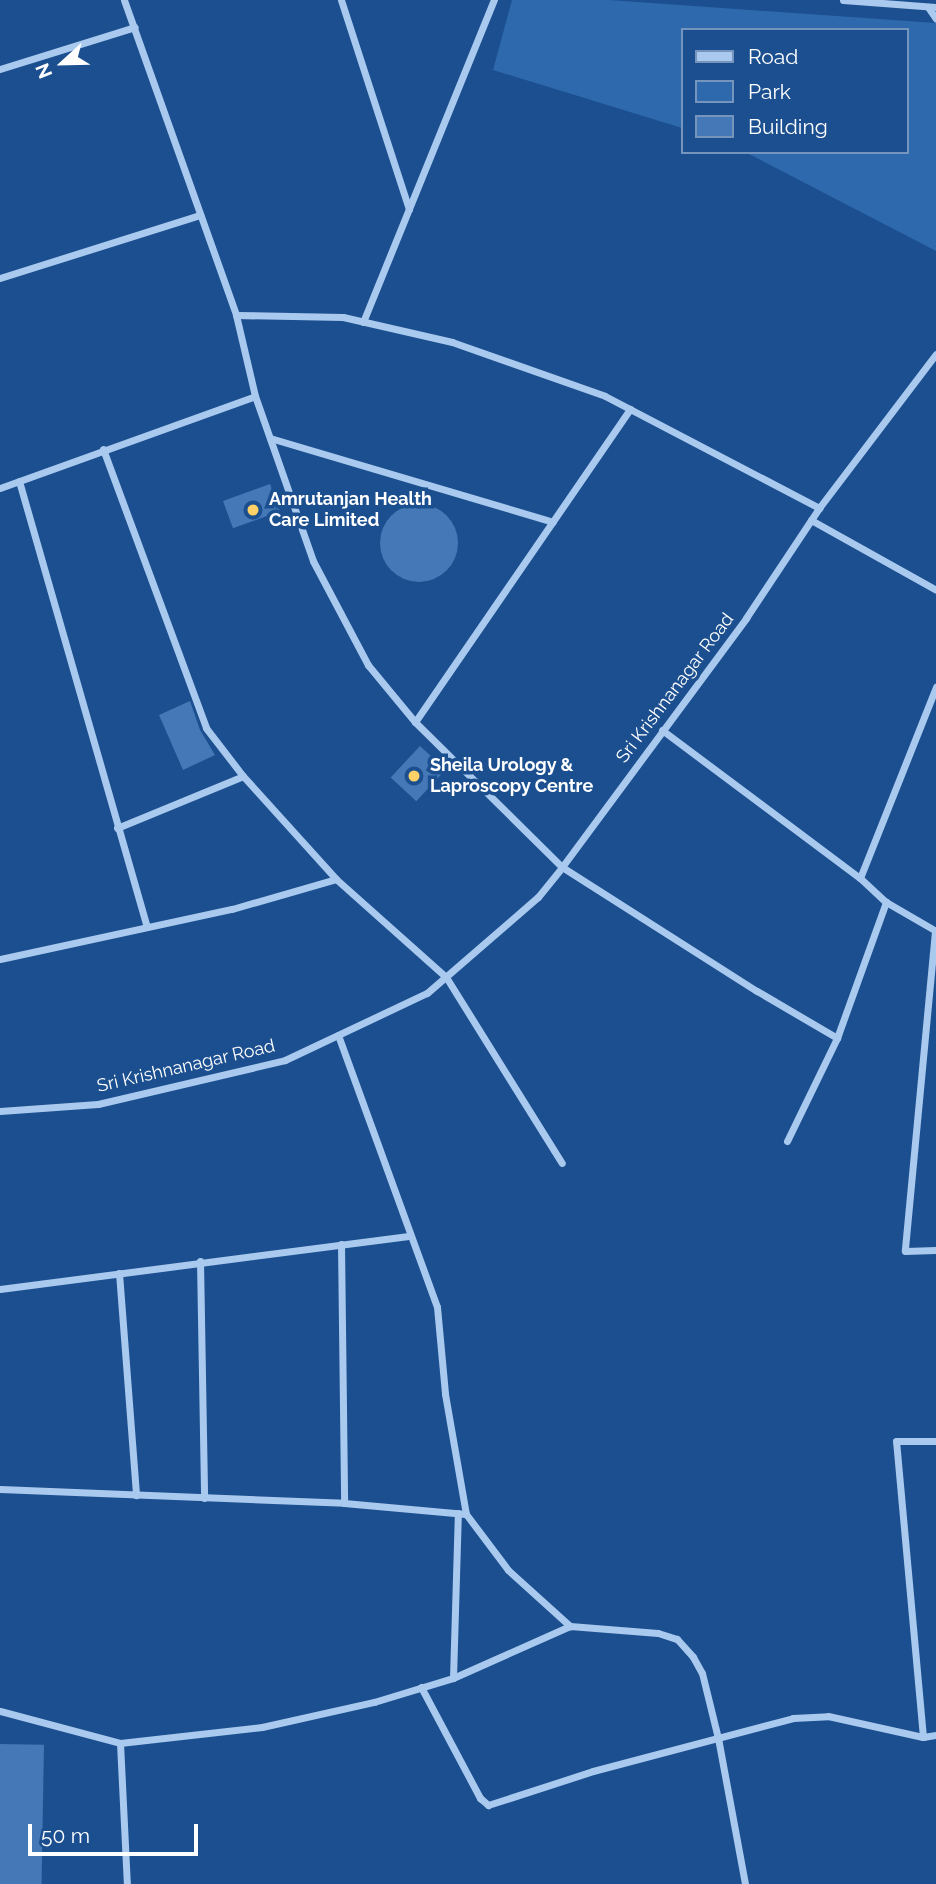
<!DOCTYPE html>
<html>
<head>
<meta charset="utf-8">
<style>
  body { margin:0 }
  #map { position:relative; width:936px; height:1884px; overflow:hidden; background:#1b4f8f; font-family:Raleway,sans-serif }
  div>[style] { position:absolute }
  .green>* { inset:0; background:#2e69ad }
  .building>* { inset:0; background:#4478b7; transform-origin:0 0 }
  .round { border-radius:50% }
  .minor>* { height:7px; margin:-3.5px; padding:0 3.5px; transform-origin:3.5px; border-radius:3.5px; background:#a9c9ee }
  .dots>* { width:19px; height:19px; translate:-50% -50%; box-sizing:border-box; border:4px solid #1b4f8f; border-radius:50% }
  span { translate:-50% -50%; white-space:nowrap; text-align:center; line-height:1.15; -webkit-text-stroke:7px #1b4f8f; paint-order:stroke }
  .poi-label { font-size:18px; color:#fff; font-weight:700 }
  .left { translate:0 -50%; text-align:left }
  .street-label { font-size:18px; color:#fff }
  .legend { position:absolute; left:681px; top:28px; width:228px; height:126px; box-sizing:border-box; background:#1b4f8f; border:2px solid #7695bc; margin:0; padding:9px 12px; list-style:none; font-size:21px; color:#fff }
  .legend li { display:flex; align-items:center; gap:14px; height:35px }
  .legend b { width:35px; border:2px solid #7695bc }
  .north { position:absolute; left:28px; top:28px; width:70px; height:70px; -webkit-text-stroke:5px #1b4f8f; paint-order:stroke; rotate:248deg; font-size:19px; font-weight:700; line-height:28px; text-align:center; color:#fff }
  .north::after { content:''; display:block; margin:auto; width:24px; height:32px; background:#fff; clip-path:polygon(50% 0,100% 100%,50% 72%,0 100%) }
  .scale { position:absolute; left:28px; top:1824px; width:170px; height:32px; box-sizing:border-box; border:4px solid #fff; border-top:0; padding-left:9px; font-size:21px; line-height:24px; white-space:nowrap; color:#fff; -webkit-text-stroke:5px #1b4f8f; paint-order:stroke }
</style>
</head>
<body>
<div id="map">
  <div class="green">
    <div style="clip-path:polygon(512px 0,609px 0,936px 23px,936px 251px,745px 152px,906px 152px,906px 30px,682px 30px,682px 128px,493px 70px)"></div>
  </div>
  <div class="building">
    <div style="left:270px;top:484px;width:29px;height:50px;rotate:70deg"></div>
    <div class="round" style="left:380px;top:504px;width:78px;height:78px"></div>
    <div style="clip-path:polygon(190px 701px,200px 730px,215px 755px,183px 770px,159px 715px)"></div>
    <div style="left:420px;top:746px;width:35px;height:43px;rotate:43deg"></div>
    <div style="left:0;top:1744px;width:44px;height:140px;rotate:1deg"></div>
  </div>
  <div class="minor">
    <div style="left:124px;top:0;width:334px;rotate:70.4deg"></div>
    <div style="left:236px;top:315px;width:83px;rotate:76.8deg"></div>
    <div style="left:255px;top:396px;width:175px;rotate:70.6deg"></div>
    <div style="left:313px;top:561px;width:118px;rotate:62.1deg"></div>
    <div style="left:368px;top:665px;width:74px;rotate:50.5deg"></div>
    <div style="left:415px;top:722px;width:206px;rotate:44.6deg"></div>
    <div style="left:562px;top:867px;width:231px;rotate:32.5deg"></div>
    <div style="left:757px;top:991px;width:93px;rotate:30.4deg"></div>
    <div style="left:341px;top:0;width:220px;rotate:72deg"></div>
    <div style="left:843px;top:0;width:93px;rotate:4.3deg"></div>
    <div style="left:928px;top:7px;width:14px;rotate:56deg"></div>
    <div style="left:0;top:69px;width:141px;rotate:-17.3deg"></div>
    <div style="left:0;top:278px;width:210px;rotate:-17.5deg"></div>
    <div style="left:236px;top:315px;width:107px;rotate:1.1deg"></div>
    <div style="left:343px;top:317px;width:112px;rotate:12.9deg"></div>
    <div style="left:452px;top:342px;width:162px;rotate:19.4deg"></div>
    <div style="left:605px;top:396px;width:242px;rotate:27.6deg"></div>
    <div style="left:363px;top:322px;width:348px;rotate:-67.9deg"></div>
    <div style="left:270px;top:438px;width:295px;rotate:16.5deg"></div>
    <div style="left:103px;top:449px;width:297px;rotate:69.7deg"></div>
    <div style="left:206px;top:728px;width:61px;rotate:52.4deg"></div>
    <div style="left:243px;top:776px;width:139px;rotate:47.9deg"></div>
    <div style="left:336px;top:879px;width:147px;rotate:41.7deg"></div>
    <div style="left:446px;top:977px;width:219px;rotate:58.1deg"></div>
    <div style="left:19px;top:481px;width:463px;rotate:74deg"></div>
    <div style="left:0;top:488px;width:271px;rotate:-19.8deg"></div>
    <div style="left:811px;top:520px;width:143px;rotate:29.2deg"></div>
    <div style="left:415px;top:722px;width:380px;rotate:-55.5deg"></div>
    <div style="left:662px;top:730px;width:247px;rotate:36.8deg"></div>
    <div style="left:860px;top:878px;width:35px;rotate:43deg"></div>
    <div style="left:886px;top:902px;width:58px;rotate:30.1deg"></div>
    <div style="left:117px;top:828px;width:136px;rotate:-22.4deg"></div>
    <div style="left:860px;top:878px;width:206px;rotate:-68.3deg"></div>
    <div style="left:935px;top:931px;width:321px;rotate:95.4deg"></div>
    <div style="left:905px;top:1251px;width:31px;rotate:-2deg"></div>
    <div style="left:0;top:959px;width:237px;rotate:-12.2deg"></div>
    <div style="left:232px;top:909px;width:108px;rotate:-16.1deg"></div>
    <div style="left:338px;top:1035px;width:289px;rotate:70deg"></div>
    <div style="left:437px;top:1307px;width:87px;rotate:84.7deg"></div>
    <div style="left:445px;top:1394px;width:122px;rotate:80.1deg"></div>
    <div style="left:466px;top:1514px;width:70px;rotate:53.1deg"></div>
    <div style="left:508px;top:1570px;width:84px;rotate:42.1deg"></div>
    <div style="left:570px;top:1626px;width:88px;rotate:4.5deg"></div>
    <div style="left:658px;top:1633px;width:20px;rotate:18deg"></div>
    <div style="left:677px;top:1639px;width:24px;rotate:48deg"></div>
    <div style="left:693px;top:1657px;width:18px;rotate:61deg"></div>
    <div style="left:702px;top:1673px;width:67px;rotate:76.2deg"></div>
    <div style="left:718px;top:1738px;width:148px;rotate:79.5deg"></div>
    <div style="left:0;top:1111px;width:98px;rotate:-4.1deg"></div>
    <div style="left:98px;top:1104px;width:192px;rotate:-13.2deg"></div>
    <div style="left:285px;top:1060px;width:157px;rotate:-25.3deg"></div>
    <div style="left:427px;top:993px;width:147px;rotate:-40.9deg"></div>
    <div style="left:538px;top:897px;width:38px;rotate:-51deg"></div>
    <div style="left:562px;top:867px;width:310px;rotate:-53.5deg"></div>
    <div style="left:746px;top:618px;width:132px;rotate:-56.4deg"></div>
    <div style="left:819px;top:508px;width:193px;rotate:-52.8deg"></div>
    <div style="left:787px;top:1141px;width:114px;rotate:-64.1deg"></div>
    <div style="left:837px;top:1038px;width:145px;rotate:-70.2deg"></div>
    <div style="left:341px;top:1244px;width:259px;rotate:89.3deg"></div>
    <div style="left:200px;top:1261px;width:237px;rotate:89deg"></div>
    <div style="left:119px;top:1273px;width:223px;rotate:85.6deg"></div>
    <div style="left:0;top:1289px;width:412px;rotate:-7.4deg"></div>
    <div style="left:0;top:1489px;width:344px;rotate:2.3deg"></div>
    <div style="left:344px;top:1503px;width:122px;rotate:5.2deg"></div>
    <div style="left:453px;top:1678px;width:165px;rotate:-88.3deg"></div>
    <div style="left:421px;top:1687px;width:126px;rotate:62deg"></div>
    <div style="left:480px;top:1798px;width:11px;rotate:41deg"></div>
    <div style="left:488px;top:1805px;width:110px;rotate:-17.9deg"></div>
    <div style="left:593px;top:1771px;width:207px;rotate:-14.8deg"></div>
    <div style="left:793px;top:1718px;width:35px;rotate:-3deg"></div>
    <div style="left:828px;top:1716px;width:97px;rotate:12.5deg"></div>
    <div style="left:923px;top:1737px;width:13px;rotate:-9deg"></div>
    <div style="left:0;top:1711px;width:124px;rotate:14.9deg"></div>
    <div style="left:120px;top:1743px;width:141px;rotate:87.2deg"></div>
    <div style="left:923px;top:1737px;width:297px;rotate:-95.2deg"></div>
    <div style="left:896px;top:1441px;width:40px"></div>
    <div style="left:120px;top:1743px;width:143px;rotate:-6.4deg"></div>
    <div style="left:262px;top:1727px;width:115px;rotate:-12.6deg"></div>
    <div style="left:374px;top:1702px;width:83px;rotate:-16.9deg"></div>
    <div style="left:453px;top:1678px;width:128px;rotate:-24deg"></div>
  </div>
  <div class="dots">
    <div style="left:253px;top:510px;background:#ffd166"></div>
    <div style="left:414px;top:776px;background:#ffd166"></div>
  </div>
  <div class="poi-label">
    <span class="left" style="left:269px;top:510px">Amrutanjan Health<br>Care Limited</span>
    <span class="left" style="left:430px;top:776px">Sheila Urology &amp;<br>Laproscopy Centre</span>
  </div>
  <div class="street-label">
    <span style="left:675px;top:688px;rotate:-53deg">Sri Krishnanagar Road</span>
    <span style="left:186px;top:1066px;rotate:-13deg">Sri Krishnanagar Road</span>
  </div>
  <ul class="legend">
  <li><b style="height:9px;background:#a9c9ee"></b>Road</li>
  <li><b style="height:19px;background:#2e69ad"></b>Park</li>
  <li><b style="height:19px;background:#4478b7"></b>Building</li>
  </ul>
  <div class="north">N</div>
  <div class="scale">50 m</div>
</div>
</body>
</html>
